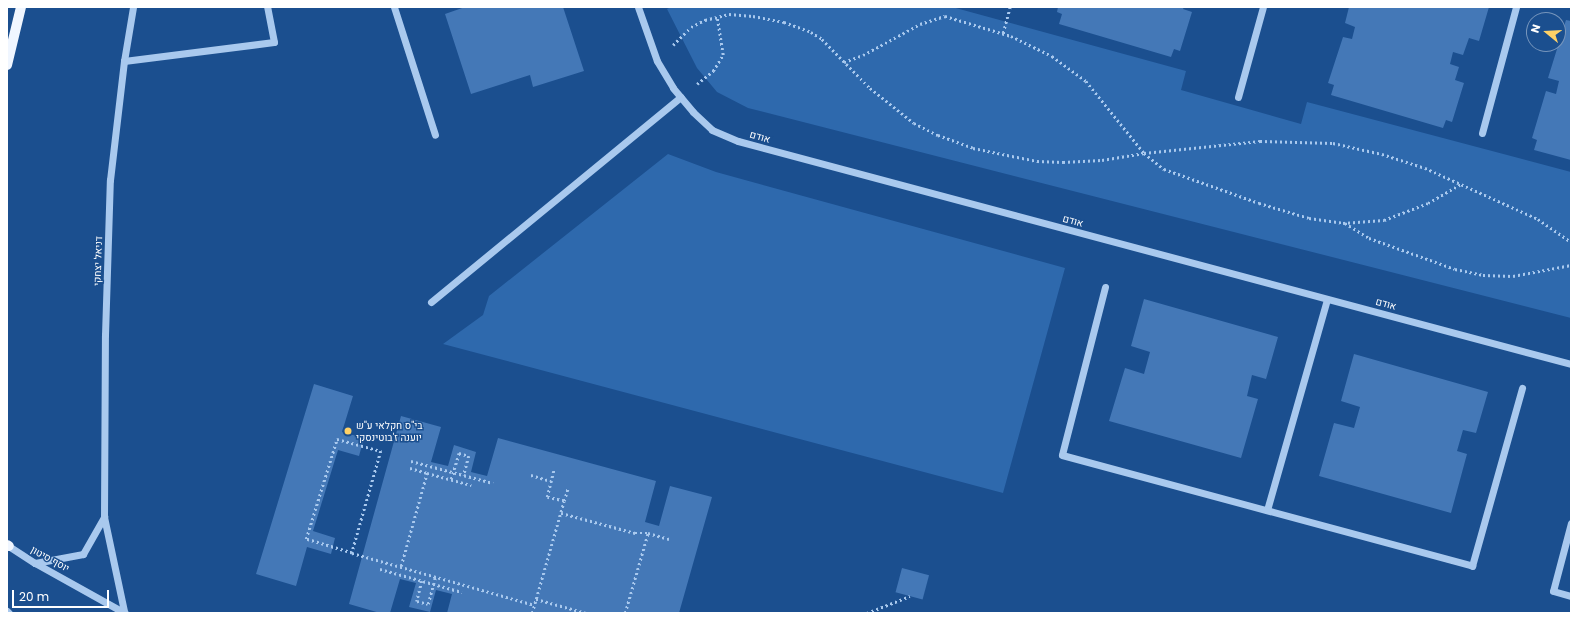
<!DOCTYPE html>
<html>
<head>
<meta charset="utf-8">
<style>
  body { margin:0 }
  #map { position:relative; width:1578px; height:620px; overflow:hidden; background:#1b4f8f; font-family:Poppins,Heebo,sans-serif }
  div>[style] { position:absolute }
  .green>* { inset:0; background:#2e69ad }
  .building>* { inset:0; background:#4478b7; transform-origin:0 0 }
  .path>* { height:2.5px; margin-top:-1.25px; transform-origin:0; background:repeating-linear-gradient(90deg,#a9c9ee 0 2px,transparent 0 5px) }
  .minor>* { height:7px; margin:-3.5px; padding:0 3.5px; transform-origin:3.5px; border-radius:3.5px; background:#a9c9ee }
  .major>* { height:10px; margin:-5px; padding:0 5px; transform-origin:5px; border-radius:5px; background:#f0f6ff }
  .dots>* { width:11px; height:11px; translate:-50% -50%; box-sizing:border-box; border:2px solid #1b4f8f; border-radius:50% }
  span { translate:-50% -50%; white-space:nowrap; text-align:center; line-height:1.15; -webkit-text-stroke:3px #1b4f8f; paint-order:stroke }
  .street-label { font-size:10px; color:#fff }
  .poi-label { font-size:10px; color:#fff }
  .left { translate:0 -50%; text-align:left }
  .frame { position:absolute; inset:0; border:8px solid #fff; pointer-events:none }
  .north { position:absolute; left:1526px; top:12px; width:40px; height:40px; box-sizing:border-box; background:#1b4f8f; border:1px solid #7695bc; border-radius:50%; rotate:288deg; font-size:11px; font-weight:700; line-height:16px; text-align:center; color:#fff }
  .north::after { content:''; display:block; margin:auto; width:14px; height:18px; background:#ffd166; clip-path:polygon(50% 0,100% 100%,50% 72%,0 100%) }
  .scale { position:absolute; left:12px; top:590px; width:97px; height:18px; box-sizing:border-box; border:2px solid #fff; border-top:0; padding-left:5px; font-size:12px; line-height:14px; white-space:nowrap; color:#fff; -webkit-text-stroke:3px #1b4f8f; paint-order:stroke }
</style>
</head>
<body>
<div id="map">
  <div class="green">
    <div style="clip-path:polygon(671px 7px,952px 7px,1186px 71px,1181px 90px,1301px 124px,1307px 102px,1571px 172px,1571px 318px,748px 108px,717px 92px,697px 68px,667px 9px)"></div>
    <div style="clip-path:polygon(668px 154px,716px 172px,1065px 268px,1003px 493px,443px 344px,483px 315px,489px 296px)"></div>
  </div>
  <div class="building">
    <div style="clip-path:polygon(465px 7px,563px 7px,584px 71px,533px 87px,530px 75px,471px 94px,445px 14px)"></div>
    <div style="clip-path:polygon(1058px 7px,1184px 7px,1183px 9px,1192px 12px,1180px 51px,1174px 49px,1171px 57px,1059px 24px,1062px 14px,1057px 12px)"></div>
    <div style="clip-path:polygon(1349px 7px,1489px 7px,1479px 41px,1469px 38px,1463px 55px,1453px 52px,1450px 64px,1459px 67px,1455px 80px,1464px 83px,1452px 122px,1446px 120px,1443px 128px,1331px 95px,1334px 85px,1328px 83px,1343px 37px,1352px 39px,1355px 27px,1345px 23px)"></div>
    <div style="clip-path:polygon(1566px 20px,1571px 21px,1571px 160px,1534px 150px,1537px 140px,1532px 138px,1546px 91px,1556px 94px,1559px 81px,1548px 78px)"></div>
    <div style="clip-path:polygon(1144px 299px,1278px 337px,1266px 379px,1252px 375px,1247px 396px,1258px 399px,1241px 458px,1109px 421px,1125px 368px,1144px 374px,1150px 352px,1131px 346px)"></div>
    <div style="clip-path:polygon(1354px 354px,1488px 392px,1476px 433px,1463px 430px,1457px 451px,1467px 454px,1451px 513px,1319px 476px,1334px 423px,1354px 428px,1360px 407px,1341px 401px)"></div>
    <div style="clip-path:polygon(314px 384px,353px 396px,342px 432px,364px 438px,359px 456px,338px 450px,313px 531px,335px 538px,331px 554px,307px 547px,296px 586px,256px 574px)"></div>
    <div style="clip-path:polygon(401px 416px,441px 427px,431px 462px,448px 466px,454px 445px,476px 452px,471px 472px,487px 476px,498px 438px,656px 481px,645px 522px,659px 526px,670px 486px,712px 497px,679px 613px,447px 613px,452px 594px,436px 590px,430px 612px,409px 607px,416px 583px,400px 579px,390px 613px,380px 613px,349px 604px)"></div>
    <div style="left:902px;top:568px;width:28px;height:25px;rotate:15deg"></div>
  </div>
  <div class="path">
    <div style="left:1003px;top:33px;width:27px;rotate:-75deg"></div>
    <div style="left:673px;top:45px;width:25px;rotate:-45deg"></div>
    <div style="left:691px;top:27px;width:16px;rotate:-27deg"></div>
    <div style="left:705px;top:20px;width:25px;rotate:-14deg"></div>
    <div style="left:729px;top:14px;width:24px;rotate:5deg"></div>
    <div style="left:753px;top:16px;width:32px;rotate:11deg"></div>
    <div style="left:784px;top:22px;width:29px;rotate:20deg"></div>
    <div style="left:811px;top:32px;width:13px;rotate:32deg"></div>
    <div style="left:822px;top:39px;width:69px;rotate:45.6deg"></div>
    <div style="left:870px;top:88px;width:56px;rotate:38.5deg"></div>
    <div style="left:914px;top:123px;width:27px;rotate:27deg"></div>
    <div style="left:938px;top:135px;width:37px;rotate:20deg"></div>
    <div style="left:973px;top:148px;width:65px;rotate:11.5deg"></div>
    <div style="left:1037px;top:161px;width:26px;rotate:2deg"></div>
    <div style="left:1063px;top:162px;width:39px;rotate:-3deg"></div>
    <div style="left:1102px;top:160px;width:43px;rotate:-9.5deg"></div>
    <div style="left:1144px;top:153px;width:117px;rotate:-5.9deg"></div>
    <div style="left:1260px;top:141px;width:73px;rotate:1.6deg"></div>
    <div style="left:1333px;top:143px;width:50px;rotate:12.7deg"></div>
    <div style="left:1382px;top:154px;width:45px;rotate:18deg"></div>
    <div style="left:1425px;top:168px;width:124px;rotate:24.3deg"></div>
    <div style="left:1538px;top:219px;width:40px;rotate:34.9deg"></div>
    <div style="left:844px;top:62px;width:20px;rotate:-20deg"></div>
    <div style="left:863px;top:55px;width:65px;rotate:-28.5deg"></div>
    <div style="left:920px;top:24px;width:26px;rotate:-18deg"></div>
    <div style="left:945px;top:16px;width:69px;rotate:16.9deg"></div>
    <div style="left:1011px;top:36px;width:46px;rotate:26deg"></div>
    <div style="left:1052px;top:56px;width:42px;rotate:36.3deg"></div>
    <div style="left:1086px;top:81px;width:92px;rotate:51.1deg"></div>
    <div style="left:1144px;top:153px;width:26px;rotate:39deg"></div>
    <div style="left:1164px;top:169px;width:101px;rotate:19.7deg"></div>
    <div style="left:1259px;top:203px;width:52px;rotate:16.7deg"></div>
    <div style="left:1309px;top:218px;width:34px;rotate:8deg"></div>
    <div style="left:1343px;top:223px;width:41px;rotate:-4.2deg"></div>
    <div style="left:1384px;top:220px;width:47px;rotate:-21.1deg"></div>
    <div style="left:1428px;top:203px;width:38px;rotate:-30deg"></div>
    <div style="left:697px;top:84px;width:21px;rotate:-39deg"></div>
    <div style="left:713px;top:71px;width:19px;rotate:-58deg"></div>
    <div style="left:723px;top:55px;width:38px;rotate:-99deg"></div>
    <div style="left:1345px;top:223px;width:28px;rotate:32deg"></div>
    <div style="left:1369px;top:238px;width:91px;rotate:19.8deg"></div>
    <div style="left:1455px;top:269px;width:29px;rotate:12deg"></div>
    <div style="left:1483px;top:275px;width:30px;rotate:2deg"></div>
    <div style="left:1513px;top:276px;width:59px;rotate:-10.7deg"></div>
    <div style="left:411px;top:461px;width:85px;rotate:15deg"></div>
    <div style="left:410px;top:468px;width:18px;rotate:16deg"></div>
    <div style="left:531px;top:475px;width:21px;rotate:17deg"></div>
    <div style="left:451px;top:479px;width:27px;rotate:-73deg"></div>
    <div style="left:459px;top:453px;width:10px;rotate:17deg"></div>
    <div style="left:469px;top:456px;width:20px;rotate:105deg"></div>
    <div style="left:564px;top:501px;width:14px;rotate:-73deg"></div>
    <div style="left:561px;top:513px;width:77px;rotate:15.1deg"></div>
    <div style="left:635px;top:533px;width:12px"></div>
    <div style="left:352px;top:553px;width:48px;rotate:-163.1deg"></div>
    <div style="left:306px;top:539px;width:105px;rotate:-72.8deg"></div>
    <div style="left:337px;top:439px;width:46px;rotate:15.3deg"></div>
    <div style="left:381px;top:451px;width:106px;rotate:105.9deg"></div>
    <div style="left:352px;top:553px;width:189px;rotate:15.9deg"></div>
    <div style="left:401px;top:566px;width:97px;rotate:-74.4deg"></div>
    <div style="left:427px;top:473px;width:46px;rotate:15.3deg"></div>
    <div style="left:380px;top:569px;width:85px;rotate:15.7deg"></div>
    <div style="left:422px;top:581px;width:21px;rotate:104deg"></div>
    <div style="left:417px;top:601px;width:11px;rotate:15deg"></div>
    <div style="left:428px;top:604px;width:28px;rotate:-75deg"></div>
    <div style="left:536px;top:599px;width:52px;rotate:15.6deg"></div>
    <div style="left:532px;top:613px;width:116px;rotate:-74.1deg"></div>
    <div style="left:564px;top:501px;width:17px;rotate:-167deg"></div>
    <div style="left:547px;top:497px;width:29px;rotate:-76deg"></div>
    <div style="left:625px;top:613px;width:83px;rotate:-74deg"></div>
    <div style="left:648px;top:533px;width:22px;rotate:16deg"></div>
    <div style="left:867px;top:613px;width:46px;rotate:-21.6deg"></div>
  </div>
  <div class="minor">
    <div style="left:394px;top:7px;width:134px;rotate:72.2deg"></div>
    <div style="left:638px;top:7px;width:57px;rotate:70.6deg"></div>
    <div style="left:657px;top:61px;width:31px;rotate:59deg"></div>
    <div style="left:673px;top:88px;width:31px;rotate:50deg"></div>
    <div style="left:693px;top:112px;width:26px;rotate:43deg"></div>
    <div style="left:712px;top:130px;width:28px;rotate:23deg"></div>
    <div style="left:738px;top:141px;width:862px;rotate:14.99deg"></div>
    <div style="left:124px;top:61px;width:151px;rotate:-7.2deg"></div>
    <div style="left:274px;top:42px;width:36px;rotate:-101deg"></div>
    <div style="left:1238px;top:97px;width:93px;rotate:-74.5deg"></div>
    <div style="left:1482px;top:133px;width:131px;rotate:-74.9deg"></div>
    <div style="left:1105px;top:287px;width:173px;rotate:104.4deg"></div>
    <div style="left:1062px;top:455px;width:425px;rotate:15.1deg"></div>
    <div style="left:1472px;top:566px;width:185px;rotate:-74.3deg"></div>
    <div style="left:431px;top:302px;width:323px;rotate:-39.4deg"></div>
    <div style="left:1267px;top:510px;width:219px;rotate:-74.1deg"></div>
    <div style="left:1571px;top:523px;width:70px;rotate:104.8deg"></div>
    <div style="left:1553px;top:591px;width:19px;rotate:16deg"></div>
    <div style="left:7px;top:545px;width:33px;rotate:33deg"></div>
    <div style="left:35px;top:563px;width:103px;rotate:29.1deg"></div>
    <div style="left:35px;top:563px;width:49px;rotate:-10.6deg"></div>
    <div style="left:83px;top:554px;width:43px;rotate:-60.4deg"></div>
    <div style="left:7px;top:611px;width:3px;rotate:45deg"></div>
    <div style="left:124px;top:611px;width:96px;rotate:-102deg"></div>
    <div style="left:104px;top:517px;width:182px;rotate:-89.7deg"></div>
    <div style="left:105px;top:335px;width:155px;rotate:-88.2deg"></div>
    <div style="left:110px;top:180px;width:120px;rotate:-83.3deg"></div>
    <div style="left:124px;top:61px;width:55px;rotate:-80.5deg"></div>
  </div>
  <div class="major">
    <div style="left:7px;top:65px;width:60px;rotate:-76.4deg"></div>
    <div style="left:7px;top:545px;width:2px;rotate:27deg"></div>
  </div>
  <div class="dots">
    <div style="left:348px;top:431px;background:#ffd166"></div>
  </div>
  <div class="street-label">
    <span style="left:760px;top:137px;rotate:16deg">אודם</span>
    <span style="left:1073px;top:221px;rotate:15deg">אודם</span>
    <span style="left:98px;top:261px;rotate:-88deg">דניאל יצחקי</span>
    <span style="left:1386px;top:304px;rotate:15deg">אודם</span>
    <span style="left:50px;top:559px;rotate:29deg">יוסף סיטון</span>
  </div>
  <div class="poi-label">
    <span class="left" style="left:356px;top:431px">בי"ס חקלאי ע"ש<br>יוענה ז'בוטינסקי</span>
  </div>
  <div class="frame"></div>
  <div class="north">N</div>
  <div class="scale">20 m</div>
</div>
</body>
</html>
